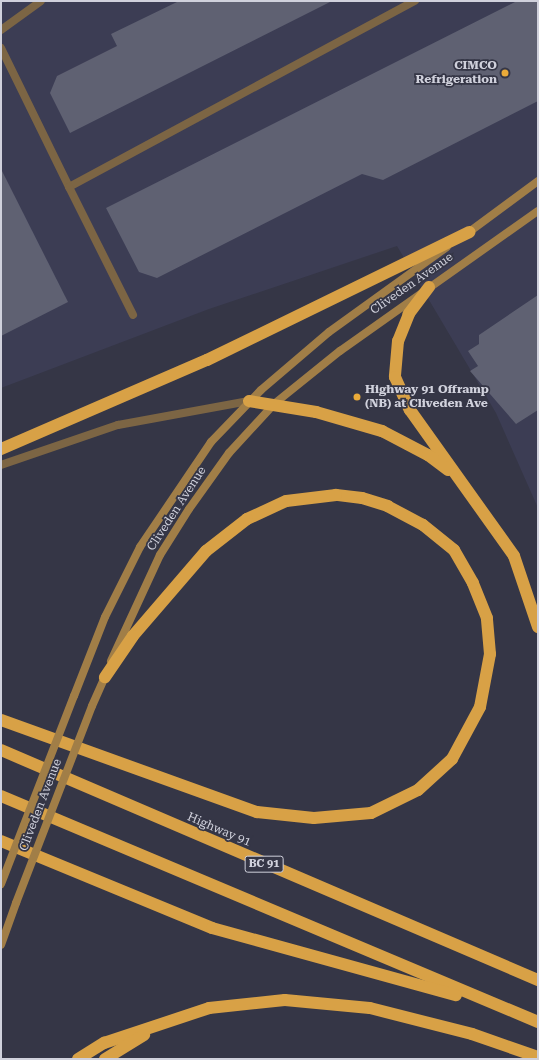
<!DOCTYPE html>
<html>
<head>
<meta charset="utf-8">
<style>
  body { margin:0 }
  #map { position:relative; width:539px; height:1060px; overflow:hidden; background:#353646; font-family:"Roboto Serif",serif }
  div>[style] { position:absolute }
  .built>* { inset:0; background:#3c3d54 }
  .building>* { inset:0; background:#5f6172 }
  .lane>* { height:8px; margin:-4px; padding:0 4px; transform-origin:4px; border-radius:4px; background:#7c6544 }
  .street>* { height:8px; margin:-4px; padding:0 4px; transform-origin:4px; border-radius:4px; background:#7c6544 }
  .secondary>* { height:8px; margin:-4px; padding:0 4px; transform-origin:4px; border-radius:4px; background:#a17e47 }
  .highway>* { height:12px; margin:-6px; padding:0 6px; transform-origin:6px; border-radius:6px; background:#d8a146 }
  .secondary-bridge>* { height:8px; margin:-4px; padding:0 4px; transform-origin:4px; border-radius:4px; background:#a17e47 }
  .dots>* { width:11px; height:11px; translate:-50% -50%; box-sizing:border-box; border:2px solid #353646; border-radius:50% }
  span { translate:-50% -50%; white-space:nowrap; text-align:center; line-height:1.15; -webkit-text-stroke:3.5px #353646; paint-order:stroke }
  .shield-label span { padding:1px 3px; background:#353646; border:1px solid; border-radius:3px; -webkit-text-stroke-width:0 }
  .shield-label { font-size:11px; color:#d0d1dc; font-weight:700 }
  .poi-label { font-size:12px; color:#d0d1dc; font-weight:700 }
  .right { translate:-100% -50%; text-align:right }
  .left { translate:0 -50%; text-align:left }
  .street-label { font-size:12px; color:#d0d1dc }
  .frame { position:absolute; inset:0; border:2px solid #d0d1dc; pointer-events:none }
</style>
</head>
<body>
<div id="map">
  <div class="built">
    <div style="clip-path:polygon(1px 1px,538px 1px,538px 508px,496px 413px,397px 246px,209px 309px,1px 388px)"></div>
  </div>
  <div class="building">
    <div style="clip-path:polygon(179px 1px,332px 1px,70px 133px,50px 93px,57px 76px,117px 46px,111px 34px)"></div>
    <div style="clip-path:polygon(517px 1px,538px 1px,538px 101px,383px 180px,362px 174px,157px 278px,139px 272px,106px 208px)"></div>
    <div style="clip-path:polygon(1px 169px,68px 302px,1px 336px)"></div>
    <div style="clip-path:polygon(538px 295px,538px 410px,516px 424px,470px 371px,478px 366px,468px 351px,479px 344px,479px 335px)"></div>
  </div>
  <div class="lane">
    <div style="left:1px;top:48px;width:155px;rotate:63.9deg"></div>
    <div style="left:69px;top:187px;width:393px;rotate:-28.3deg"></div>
    <div style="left:69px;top:187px;width:143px;rotate:63.4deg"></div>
    <div style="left:1px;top:465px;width:124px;rotate:-18.9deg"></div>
    <div style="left:118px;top:425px;width:133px;rotate:-10.4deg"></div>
  </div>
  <div class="street">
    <div style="left:1px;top:30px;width:49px;rotate:-35.9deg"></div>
  </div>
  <div class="secondary">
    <div style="left:465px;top:235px;width:91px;rotate:-36.5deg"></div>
    <div style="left:111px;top:661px;width:117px;rotate:-65.2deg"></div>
    <div style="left:160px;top:555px;width:54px;rotate:-57.8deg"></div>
    <div style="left:189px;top:509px;width:69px;rotate:-54.5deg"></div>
    <div style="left:229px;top:453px;width:67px;rotate:-47.4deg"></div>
    <div style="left:274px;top:404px;width:85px;rotate:-38.8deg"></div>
    <div style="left:340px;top:351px;width:242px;rotate:-35.3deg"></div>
    <div style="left:74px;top:696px;width:85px;rotate:-68.6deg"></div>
    <div style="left:105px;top:617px;width:78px;rotate:-63.4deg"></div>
    <div style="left:140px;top:547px;width:127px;rotate:-55.9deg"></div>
    <div style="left:211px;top:442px;width:72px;rotate:-46.1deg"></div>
    <div style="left:261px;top:390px;width:89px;rotate:-40.5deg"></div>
    <div style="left:329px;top:332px;width:145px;rotate:-35.8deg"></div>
    <div style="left:92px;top:706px;width:37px;rotate:-66deg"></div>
    <div style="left:1px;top:945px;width:45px;rotate:-70.3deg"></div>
  </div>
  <div class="highway">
    <div style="left:429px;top:287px;width:34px;rotate:127deg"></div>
    <div style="left:409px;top:314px;width:29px;rotate:112deg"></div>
    <div style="left:398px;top:341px;width:36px;rotate:95deg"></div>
    <div style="left:395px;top:377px;width:36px;rotate:66deg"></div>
    <div style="left:410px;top:410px;width:179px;rotate:54.5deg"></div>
    <div style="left:514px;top:556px;width:75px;rotate:71.3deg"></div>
    <div style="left:249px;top:401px;width:68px;rotate:9.3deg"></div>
    <div style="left:316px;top:412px;width:69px;rotate:16.1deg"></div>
    <div style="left:382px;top:431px;width:52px;rotate:27.6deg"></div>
    <div style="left:428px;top:455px;width:25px;rotate:37deg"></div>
    <div style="left:1px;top:449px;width:224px;rotate:-23.4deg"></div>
    <div style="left:207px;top:360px;width:292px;rotate:-26deg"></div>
    <div style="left:1px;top:720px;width:272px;rotate:19.8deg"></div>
    <div style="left:257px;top:812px;width:57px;rotate:6deg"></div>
    <div style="left:314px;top:818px;width:57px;rotate:-5deg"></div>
    <div style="left:371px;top:813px;width:52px;rotate:-26.1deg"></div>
    <div style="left:418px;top:790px;width:46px;rotate:-42.4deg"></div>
    <div style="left:452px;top:759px;width:59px;rotate:-61.7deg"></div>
    <div style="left:480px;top:707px;width:54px;rotate:-79.3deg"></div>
    <div style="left:490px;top:654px;width:36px;rotate:-95deg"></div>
    <div style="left:487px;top:618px;width:38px;rotate:-112deg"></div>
    <div style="left:473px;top:583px;width:38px;rotate:-120deg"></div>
    <div style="left:454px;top:550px;width:40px;rotate:-141deg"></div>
    <div style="left:423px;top:525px;width:40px;rotate:-152deg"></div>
    <div style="left:388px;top:506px;width:27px;rotate:-163deg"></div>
    <div style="left:362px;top:498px;width:26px;rotate:-173deg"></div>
    <div style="left:336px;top:495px;width:50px;rotate:173.2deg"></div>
    <div style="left:286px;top:501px;width:43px;rotate:155.2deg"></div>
    <div style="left:247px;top:519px;width:52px;rotate:142deg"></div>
    <div style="left:206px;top:551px;width:112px;rotate:130.7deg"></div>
    <div style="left:133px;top:636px;width:50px;rotate:124.3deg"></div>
    <div style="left:1px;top:750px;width:584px;rotate:23.19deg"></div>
    <div style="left:1px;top:796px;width:583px;rotate:22.82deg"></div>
    <div style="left:1px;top:841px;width:228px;rotate:22.4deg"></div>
    <div style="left:212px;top:928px;width:253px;rotate:15.4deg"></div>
    <div style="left:78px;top:1059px;width:31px;rotate:-32deg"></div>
    <div style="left:104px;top:1043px;width:111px;rotate:-18.4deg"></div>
    <div style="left:209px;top:1008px;width:76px;rotate:-6deg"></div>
    <div style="left:285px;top:1000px;width:85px;rotate:5.4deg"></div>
    <div style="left:370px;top:1008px;width:105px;rotate:14.3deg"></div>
    <div style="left:472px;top:1034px;width:70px;rotate:19.2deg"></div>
    <div style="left:105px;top:1059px;width:46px;rotate:-31.6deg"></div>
  </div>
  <div class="secondary-bridge">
    <div style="left:1px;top:884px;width:202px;rotate:-68.8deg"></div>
    <div style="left:16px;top:903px;width:211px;rotate:-68.9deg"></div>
  </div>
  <div class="dots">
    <div style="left:505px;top:73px;background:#eaaa39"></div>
    <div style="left:357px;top:397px;background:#eaaa39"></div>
  </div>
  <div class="shield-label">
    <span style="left:264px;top:864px">BC 91</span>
  </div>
  <div class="poi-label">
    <span class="right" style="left:497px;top:73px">CIMCO<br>Refrigeration</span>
    <span class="left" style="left:365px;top:397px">Highway 91 Offramp<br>(NB) at Cliveden Ave</span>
  </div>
  <div class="street-label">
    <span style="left:412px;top:284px;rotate:-35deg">Cliveden Avenue</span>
    <span style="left:177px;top:509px;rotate:-57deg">Cliveden Avenue</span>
    <span style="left:41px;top:805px;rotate:-69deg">Cliveden Avenue</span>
    <span style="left:219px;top:830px;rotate:23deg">Highway 91</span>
  </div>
  <div class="frame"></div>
</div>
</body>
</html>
